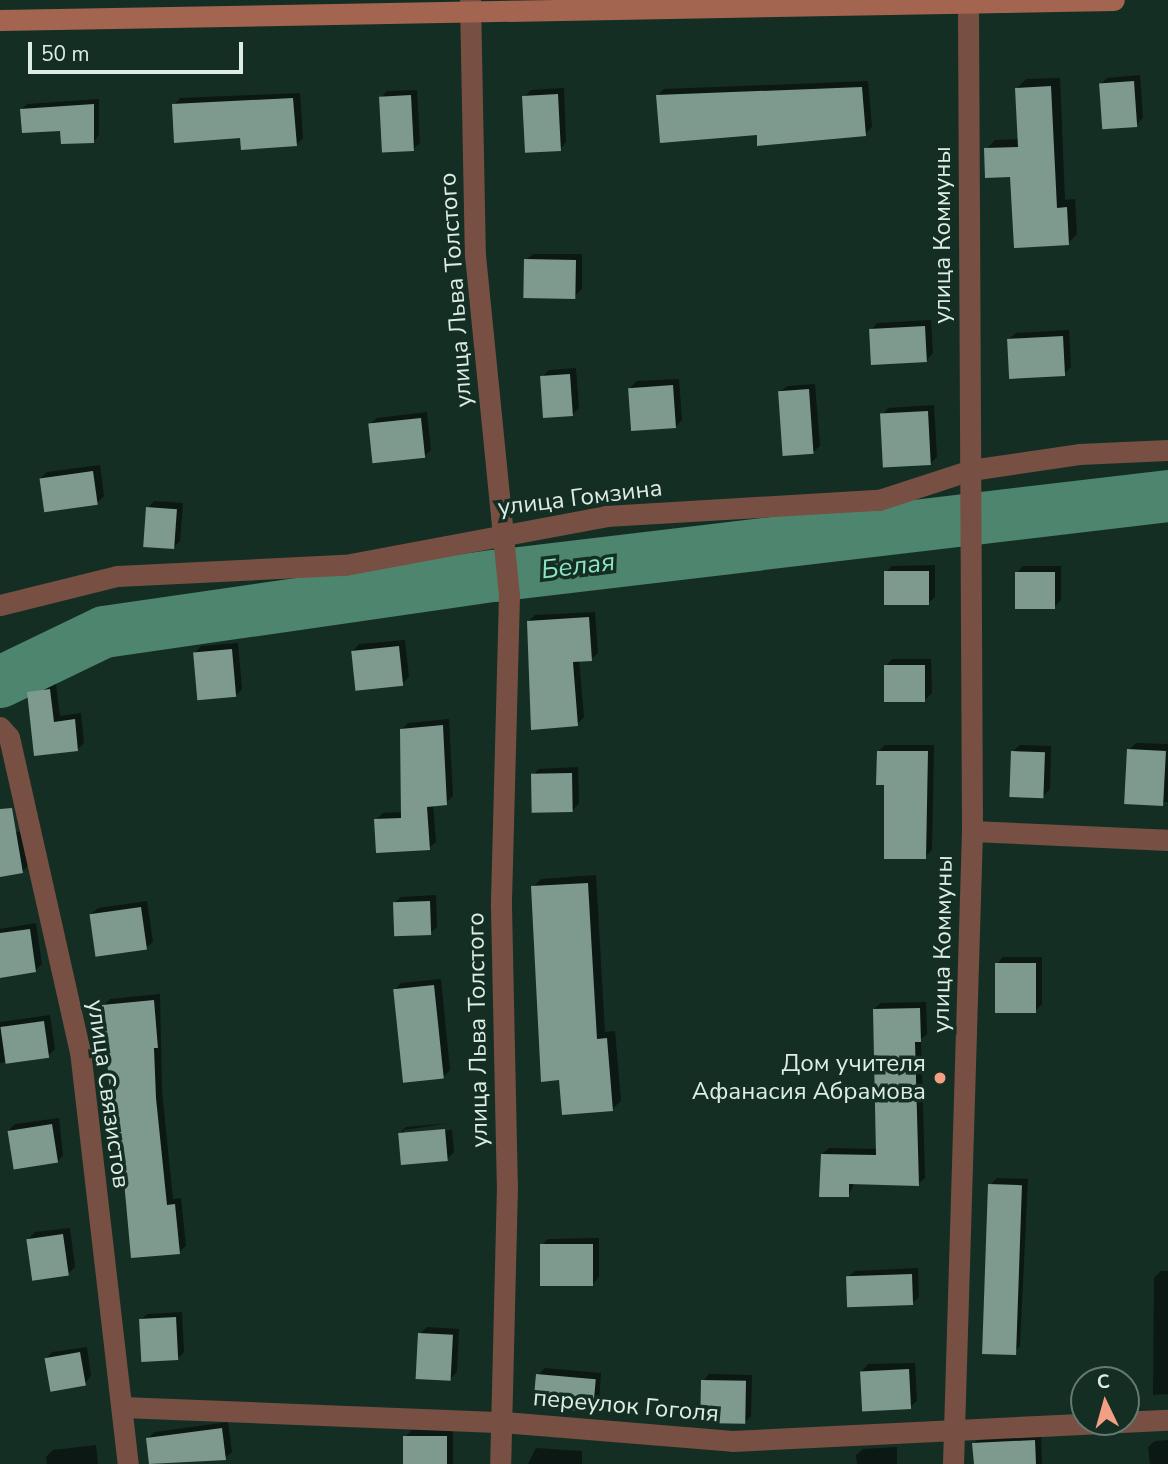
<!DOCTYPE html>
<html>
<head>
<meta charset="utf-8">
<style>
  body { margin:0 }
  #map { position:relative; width:1168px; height:1464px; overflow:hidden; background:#152e24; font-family:"Nunito Sans",sans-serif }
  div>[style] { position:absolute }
  .shadow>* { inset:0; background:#0007 }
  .river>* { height:52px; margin:-26px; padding:0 26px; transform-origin:26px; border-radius:26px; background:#4d856f }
  .building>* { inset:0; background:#7e9a8e; transform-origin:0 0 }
  .street>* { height:21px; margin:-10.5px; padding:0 10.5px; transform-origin:10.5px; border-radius:10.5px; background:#785043 }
  .secondary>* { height:21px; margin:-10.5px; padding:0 10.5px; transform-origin:10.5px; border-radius:10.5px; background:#a46550 }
  .dots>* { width:19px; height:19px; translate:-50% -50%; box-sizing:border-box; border:4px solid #152e24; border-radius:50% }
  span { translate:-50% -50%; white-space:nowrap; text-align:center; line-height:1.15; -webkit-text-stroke:7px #152e24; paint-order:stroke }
  .street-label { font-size:24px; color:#ddede5 }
  .poi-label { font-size:24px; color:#ddede5 }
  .right { translate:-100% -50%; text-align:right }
  .water-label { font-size:26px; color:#8ce4c0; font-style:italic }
  .north { position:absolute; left:1070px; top:1366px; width:70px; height:70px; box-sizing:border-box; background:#152e24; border:2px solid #657a71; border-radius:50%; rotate:355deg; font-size:19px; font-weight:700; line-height:28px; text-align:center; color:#ddede5 }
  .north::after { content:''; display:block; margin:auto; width:24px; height:32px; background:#f39f84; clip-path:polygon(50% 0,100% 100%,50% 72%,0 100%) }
  .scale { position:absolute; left:28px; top:42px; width:215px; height:32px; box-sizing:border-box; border:4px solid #ddede5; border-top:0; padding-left:9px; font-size:21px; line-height:24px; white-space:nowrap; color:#ddede5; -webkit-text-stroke:5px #152e24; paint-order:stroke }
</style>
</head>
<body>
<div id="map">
  <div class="shadow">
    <div style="clip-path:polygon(1140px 75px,1143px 118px,1136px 125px,1101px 84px,1107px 78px)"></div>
    <div style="clip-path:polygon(1060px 78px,1065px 200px,1075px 199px,1077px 234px,1068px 243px,986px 149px,995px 140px,1019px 139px,1017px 88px,1026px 79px)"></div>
    <div style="clip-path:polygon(868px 81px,872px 127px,865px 134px,758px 133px,658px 95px,664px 89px)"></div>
    <div style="clip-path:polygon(564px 88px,566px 142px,560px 149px,524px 97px,531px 90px)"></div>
    <div style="clip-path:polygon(417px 90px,420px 143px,413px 149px,381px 98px,387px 91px)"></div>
    <div style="clip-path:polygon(300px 93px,303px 138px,296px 145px,242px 137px,174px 105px,180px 98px)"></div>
    <div style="clip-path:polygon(99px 99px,99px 135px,94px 141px,22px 109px,27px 104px)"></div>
    <div style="clip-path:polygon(533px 254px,582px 254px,582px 289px,575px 296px,526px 260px)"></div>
    <div style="clip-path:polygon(931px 320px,933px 353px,927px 360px,871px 330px,877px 323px)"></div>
    <div style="clip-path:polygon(1069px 330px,1071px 367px,1064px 374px,1009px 339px,1016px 333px)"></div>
    <div style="clip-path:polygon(576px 368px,579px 408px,572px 415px,542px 377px,549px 370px)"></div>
    <div style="clip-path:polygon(679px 379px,682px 420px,675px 427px,630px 388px,637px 381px)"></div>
    <div style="clip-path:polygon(815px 384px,820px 446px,813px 452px,780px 392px,787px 386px)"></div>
    <div style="clip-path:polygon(934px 405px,937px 457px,930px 464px,882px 415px,888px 408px)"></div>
    <div style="clip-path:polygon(427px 412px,431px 450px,424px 456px,370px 424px,377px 418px)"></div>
    <div style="clip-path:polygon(100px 465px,104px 496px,97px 503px,40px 479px,47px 472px)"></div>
    <div style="clip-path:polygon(154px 501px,183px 503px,180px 541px,174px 547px,148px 508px)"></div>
    <div style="clip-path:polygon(935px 565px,935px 597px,928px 603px,885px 573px,892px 566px)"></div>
    <div style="clip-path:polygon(1023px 566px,1061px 566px,1061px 600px,1054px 607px,1017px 573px)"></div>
    <div style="clip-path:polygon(595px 612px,598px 653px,591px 659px,579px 660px,584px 717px,577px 724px,528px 622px,535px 615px)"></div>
    <div style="clip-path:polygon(405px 640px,409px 677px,402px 684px,353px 651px,359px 644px)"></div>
    <div style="clip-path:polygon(238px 643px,242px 689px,235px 696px,195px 653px,201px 646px)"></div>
    <div style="clip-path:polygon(892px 659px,931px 659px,932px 693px,925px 700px,886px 666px)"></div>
    <div style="clip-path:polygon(56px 683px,60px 716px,81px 713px,84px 743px,77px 750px,36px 754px,29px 692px,35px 686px)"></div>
    <div style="clip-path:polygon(449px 719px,453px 796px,446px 803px,433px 804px,436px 842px,429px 848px,376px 820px,383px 813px,403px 812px,401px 730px,408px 723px)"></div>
    <div style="clip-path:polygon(1136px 743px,1168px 744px,1168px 802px,1127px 802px,1129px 750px)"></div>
    <div style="clip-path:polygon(885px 745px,934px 745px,932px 850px,925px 857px,885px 783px,878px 752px)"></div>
    <div style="clip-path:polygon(1020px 745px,1051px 746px,1050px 789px,1043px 796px,1013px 751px)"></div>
    <div style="clip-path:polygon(578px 767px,579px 803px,573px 810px,533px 775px,539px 769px)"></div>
    <div style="clip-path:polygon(24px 831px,29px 865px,22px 872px,0 875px,0 834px)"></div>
    <div style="clip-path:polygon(596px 875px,605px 1032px,615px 1031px,621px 1101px,612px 1109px,561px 1078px,533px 887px,541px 879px)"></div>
    <div style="clip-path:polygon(436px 895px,437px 927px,430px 933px,394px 903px,401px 897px)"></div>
    <div style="clip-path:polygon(147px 901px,153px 942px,146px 948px,91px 914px,98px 908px)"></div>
    <div style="clip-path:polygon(36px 923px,42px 964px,35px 971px,0 976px,0 929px)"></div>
    <div style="clip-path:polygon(1003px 957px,1042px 957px,1042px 1004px,1035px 1011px,997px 964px)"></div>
    <div style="clip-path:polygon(441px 979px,450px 1070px,443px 1077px,395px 990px,401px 983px)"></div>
    <div style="clip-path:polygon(160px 994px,162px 1091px,173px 1199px,181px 1198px,186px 1246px,179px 1252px,125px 1168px,103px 1006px,110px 999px)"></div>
    <div style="clip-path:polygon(926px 1002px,927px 1034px,921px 1039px,925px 1178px,918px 1184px,855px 1182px,848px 1196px,822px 1154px,829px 1148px,877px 1149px,874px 1009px,881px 1003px)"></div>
    <div style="clip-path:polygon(50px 1015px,55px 1049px,48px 1056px,0 1063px,0 1022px)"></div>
    <div style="clip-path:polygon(59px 1118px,63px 1155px,57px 1162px,9px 1130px,15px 1124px)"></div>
    <div style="clip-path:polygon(451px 1123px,404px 1130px,404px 1134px,452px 1130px,454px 1152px,447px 1159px,400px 1133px,406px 1127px)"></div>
    <div style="clip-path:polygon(997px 1178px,1028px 1179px,1020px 1346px,1014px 1352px,990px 1185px)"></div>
    <div style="clip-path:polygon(70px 1228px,75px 1267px,68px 1274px,28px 1239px,35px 1232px)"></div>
    <div style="clip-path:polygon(599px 1238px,599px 1277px,593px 1284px,542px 1245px,548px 1239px)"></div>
    <div style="clip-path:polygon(918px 1268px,919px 1297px,912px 1303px,848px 1277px,855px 1271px)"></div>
    <div style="clip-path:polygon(1161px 1271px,1168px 1271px,1168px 1394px,1153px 1395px,1154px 1278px)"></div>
    <div style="clip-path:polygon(182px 1312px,184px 1352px,178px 1358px,141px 1320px,147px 1314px)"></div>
    <div style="clip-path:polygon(427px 1327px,459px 1329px,457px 1372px,450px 1379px,420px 1334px)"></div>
    <div style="clip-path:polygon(87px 1347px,91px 1376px,85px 1383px,46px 1359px,52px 1352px)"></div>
    <div style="clip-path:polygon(915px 1363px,917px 1401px,910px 1407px,862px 1371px,868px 1364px)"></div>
    <div style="clip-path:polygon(545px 1368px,601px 1373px,599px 1404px,592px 1410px,538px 1375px)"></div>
    <div style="clip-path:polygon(709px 1374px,752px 1375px,751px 1416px,744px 1423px,703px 1381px)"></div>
    <div style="clip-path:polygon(228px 1422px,232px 1452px,225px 1458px,151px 1464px,148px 1438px,155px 1432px)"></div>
    <div style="clip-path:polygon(412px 1430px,453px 1430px,453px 1464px,405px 1464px,405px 1437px)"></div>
    <div style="clip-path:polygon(1041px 1434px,1042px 1464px,975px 1464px,974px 1443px,981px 1437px)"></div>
    <div style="clip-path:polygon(1168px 1440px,1168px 1464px,1150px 1464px,1148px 1447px,1155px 1441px)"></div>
    <div style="clip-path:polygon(96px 1445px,98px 1464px,47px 1464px,46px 1457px,53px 1450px)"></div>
    <div style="clip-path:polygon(897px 1447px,897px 1464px,857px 1464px,856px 1455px,863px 1449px)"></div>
    <div style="clip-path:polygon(536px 1448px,582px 1451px,582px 1464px,528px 1464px)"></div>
  </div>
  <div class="river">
    <div style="left:0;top:682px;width:115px;rotate:-25.7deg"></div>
    <div style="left:104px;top:632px;width:394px;rotate:-8.2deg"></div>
    <div style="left:494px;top:576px;width:679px;rotate:-6.77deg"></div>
  </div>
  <div class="building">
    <div style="left:1134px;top:81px;width:46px;height:35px;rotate:86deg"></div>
    <div style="clip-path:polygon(1051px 86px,1057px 208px,1067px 207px,1069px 245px,1014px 248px,1010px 177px,985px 178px,984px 148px,1018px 147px,1015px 88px)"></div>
    <div style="clip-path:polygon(862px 87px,866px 136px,757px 146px,757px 135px,660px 143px,656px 95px)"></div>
    <div style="left:558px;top:94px;width:57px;height:36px;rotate:87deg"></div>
    <div style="left:411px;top:95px;width:56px;height:32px;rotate:87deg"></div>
    <div style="clip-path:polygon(293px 98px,297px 146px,241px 150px,240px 138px,174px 143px,172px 104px)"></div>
    <div style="clip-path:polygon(94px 104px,94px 143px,61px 144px,60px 131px,22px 133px,20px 109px)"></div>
    <div style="left:524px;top:259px;width:52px;height:39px;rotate:1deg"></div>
    <div style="left:925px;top:326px;width:36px;height:56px;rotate:87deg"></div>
    <div style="left:1063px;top:336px;width:40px;height:56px;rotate:87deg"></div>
    <div style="left:570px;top:374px;width:42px;height:30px;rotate:86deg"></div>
    <div style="left:673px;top:385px;width:43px;height:45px;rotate:86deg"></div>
    <div style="left:809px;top:389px;width:65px;height:31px;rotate:86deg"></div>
    <div style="left:928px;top:411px;width:54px;height:48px;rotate:87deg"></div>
    <div style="left:421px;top:418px;width:40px;height:53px;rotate:84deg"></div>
    <div style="left:93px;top:471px;width:34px;height:54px;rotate:82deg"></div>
    <div style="left:146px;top:507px;width:31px;height:40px;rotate:4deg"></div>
    <div style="left:929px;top:571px;width:34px;height:45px;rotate:90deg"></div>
    <div style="left:1015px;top:572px;width:40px;height:37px"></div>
    <div style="clip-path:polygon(589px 617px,592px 661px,573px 662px,578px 726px,531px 730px,527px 621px)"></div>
    <div style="left:399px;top:646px;width:40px;height:48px;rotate:84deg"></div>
    <div style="left:232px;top:649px;width:48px;height:39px;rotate:85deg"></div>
    <div style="left:884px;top:665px;width:41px;height:37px"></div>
    <div style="clip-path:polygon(50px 689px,54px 722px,75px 719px,78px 751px,34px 756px,27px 692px)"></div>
    <div style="clip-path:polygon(443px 725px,447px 805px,427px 807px,430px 850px,376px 853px,374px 819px,401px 818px,400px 729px)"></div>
    <div style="left:1127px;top:749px;width:39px;height:55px;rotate:3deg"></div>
    <div style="clip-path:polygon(877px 751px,928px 751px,926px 859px,884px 859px,884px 785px,876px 785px)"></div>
    <div style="left:1011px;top:751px;width:34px;height:46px;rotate:2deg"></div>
    <div style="left:572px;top:773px;width:39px;height:41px;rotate:89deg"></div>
    <div style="clip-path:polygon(12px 808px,23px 873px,0 877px,0 809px)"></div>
    <div style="clip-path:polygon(588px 883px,597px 1039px,607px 1038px,613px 1111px,562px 1115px,559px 1080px,541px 1082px,531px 886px)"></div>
    <div style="left:430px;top:901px;width:34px;height:37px;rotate:88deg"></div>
    <div style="left:141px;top:907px;width:43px;height:52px;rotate:82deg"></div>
    <div style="clip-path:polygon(30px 929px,36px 972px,0 978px,0 933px)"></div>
    <div style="left:995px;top:963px;width:41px;height:50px"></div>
    <div style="left:434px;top:985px;width:94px;height:41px;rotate:84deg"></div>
    <div style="clip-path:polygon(154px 1000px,158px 1048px,154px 1048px,156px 1098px,167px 1205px,175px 1204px,180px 1254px,131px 1258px,123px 1170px,117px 1171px,102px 1005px)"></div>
    <div style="clip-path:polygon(920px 1008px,921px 1042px,915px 1042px,919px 1186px,849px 1184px,849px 1197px,819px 1197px,821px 1154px,876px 1155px,873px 1009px)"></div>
    <div style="left:44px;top:1021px;width:37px;height:44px;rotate:82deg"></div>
    <div style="left:52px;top:1124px;width:39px;height:45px;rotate:81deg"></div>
    <div style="left:445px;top:1129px;width:32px;height:47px;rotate:85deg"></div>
    <div style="left:988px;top:1184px;width:34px;height:170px;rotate:2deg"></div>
    <div style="left:63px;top:1234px;width:42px;height:37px;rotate:82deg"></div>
    <div style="left:593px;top:1244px;width:42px;height:53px;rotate:90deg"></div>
    <div style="left:912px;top:1274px;width:31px;height:66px;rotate:88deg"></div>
    <div style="left:176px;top:1317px;width:43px;height:37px;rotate:87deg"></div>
    <div style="left:418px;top:1333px;width:35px;height:46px;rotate:3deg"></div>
    <div style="left:80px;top:1352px;width:34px;height:36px;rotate:80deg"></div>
    <div style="left:909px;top:1369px;width:40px;height:49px;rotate:87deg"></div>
    <div style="left:536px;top:1374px;width:60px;height:33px;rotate:5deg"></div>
    <div style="left:701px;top:1380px;width:45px;height:43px;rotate:1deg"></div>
    <div style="clip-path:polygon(222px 1428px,226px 1460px,149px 1464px,146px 1438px)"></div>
    <div style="left:403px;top:1436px;width:44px;height:28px"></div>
    <div style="clip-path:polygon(1035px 1440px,1036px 1464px,974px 1464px,972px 1443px)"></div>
  </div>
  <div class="street">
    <div style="left:470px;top:0;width:255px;rotate:88.9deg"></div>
    <div style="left:475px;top:255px;width:342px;rotate:84.3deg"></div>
    <div style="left:509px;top:595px;width:311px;rotate:91.5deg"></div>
    <div style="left:501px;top:906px;width:279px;rotate:88.8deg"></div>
    <div style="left:507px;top:1185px;width:279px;rotate:91.4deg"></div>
    <div style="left:0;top:605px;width:121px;rotate:-13.9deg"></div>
    <div style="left:117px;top:576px;width:228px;rotate:-2.8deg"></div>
    <div style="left:345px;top:565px;width:266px;rotate:-10.6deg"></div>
    <div style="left:606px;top:516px;width:273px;rotate:-3.4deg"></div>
    <div style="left:879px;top:500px;width:97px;rotate:-18.1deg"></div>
    <div style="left:971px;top:470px;width:109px;rotate:-8.4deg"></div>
    <div style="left:1079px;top:454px;width:89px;rotate:-2.6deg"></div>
    <div style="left:0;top:727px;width:13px;rotate:48deg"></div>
    <div style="left:9px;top:737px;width:322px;rotate:77.3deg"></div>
    <div style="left:80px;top:1051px;width:416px;rotate:83.4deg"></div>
    <div style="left:972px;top:831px;width:196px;rotate:2.6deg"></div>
    <div style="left:122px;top:1407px;width:381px;rotate:2.3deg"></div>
    <div style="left:503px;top:1422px;width:230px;rotate:4.7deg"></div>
    <div style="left:732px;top:1441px;width:437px;rotate:-2.8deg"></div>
    <div style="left:953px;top:1464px;width:633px;rotate:-88.28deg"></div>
    <div style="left:972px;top:831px;width:831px;rotate:-90.28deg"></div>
  </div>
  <div class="secondary">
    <div style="left:0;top:20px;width:1114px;rotate:-1.03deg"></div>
  </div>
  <div class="dots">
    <div style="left:940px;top:1078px;background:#f39f84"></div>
  </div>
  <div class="street-label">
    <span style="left:943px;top:235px;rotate:-90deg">улица Коммуны</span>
    <span style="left:456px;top:290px;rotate:-94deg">улица Льва Толстого</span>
    <span style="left:580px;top:498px;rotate:-7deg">улица Гомзина</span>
    <span style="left:943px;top:944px;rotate:-89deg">улица Коммуны</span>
    <span style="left:478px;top:1030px;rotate:-91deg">улица Льва Толстого</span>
    <span style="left:108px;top:1094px;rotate:82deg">улица Связистов</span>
    <span style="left:626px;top:1406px;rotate:5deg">переулок Гоголя</span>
  </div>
  <div class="poi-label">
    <span class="right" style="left:926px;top:1078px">Дом учителя<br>Афанасия Абрамова</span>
  </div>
  <div class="water-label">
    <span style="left:578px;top:566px;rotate:-7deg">Белая</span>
  </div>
  <div class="north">С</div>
  <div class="scale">50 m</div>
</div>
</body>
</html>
